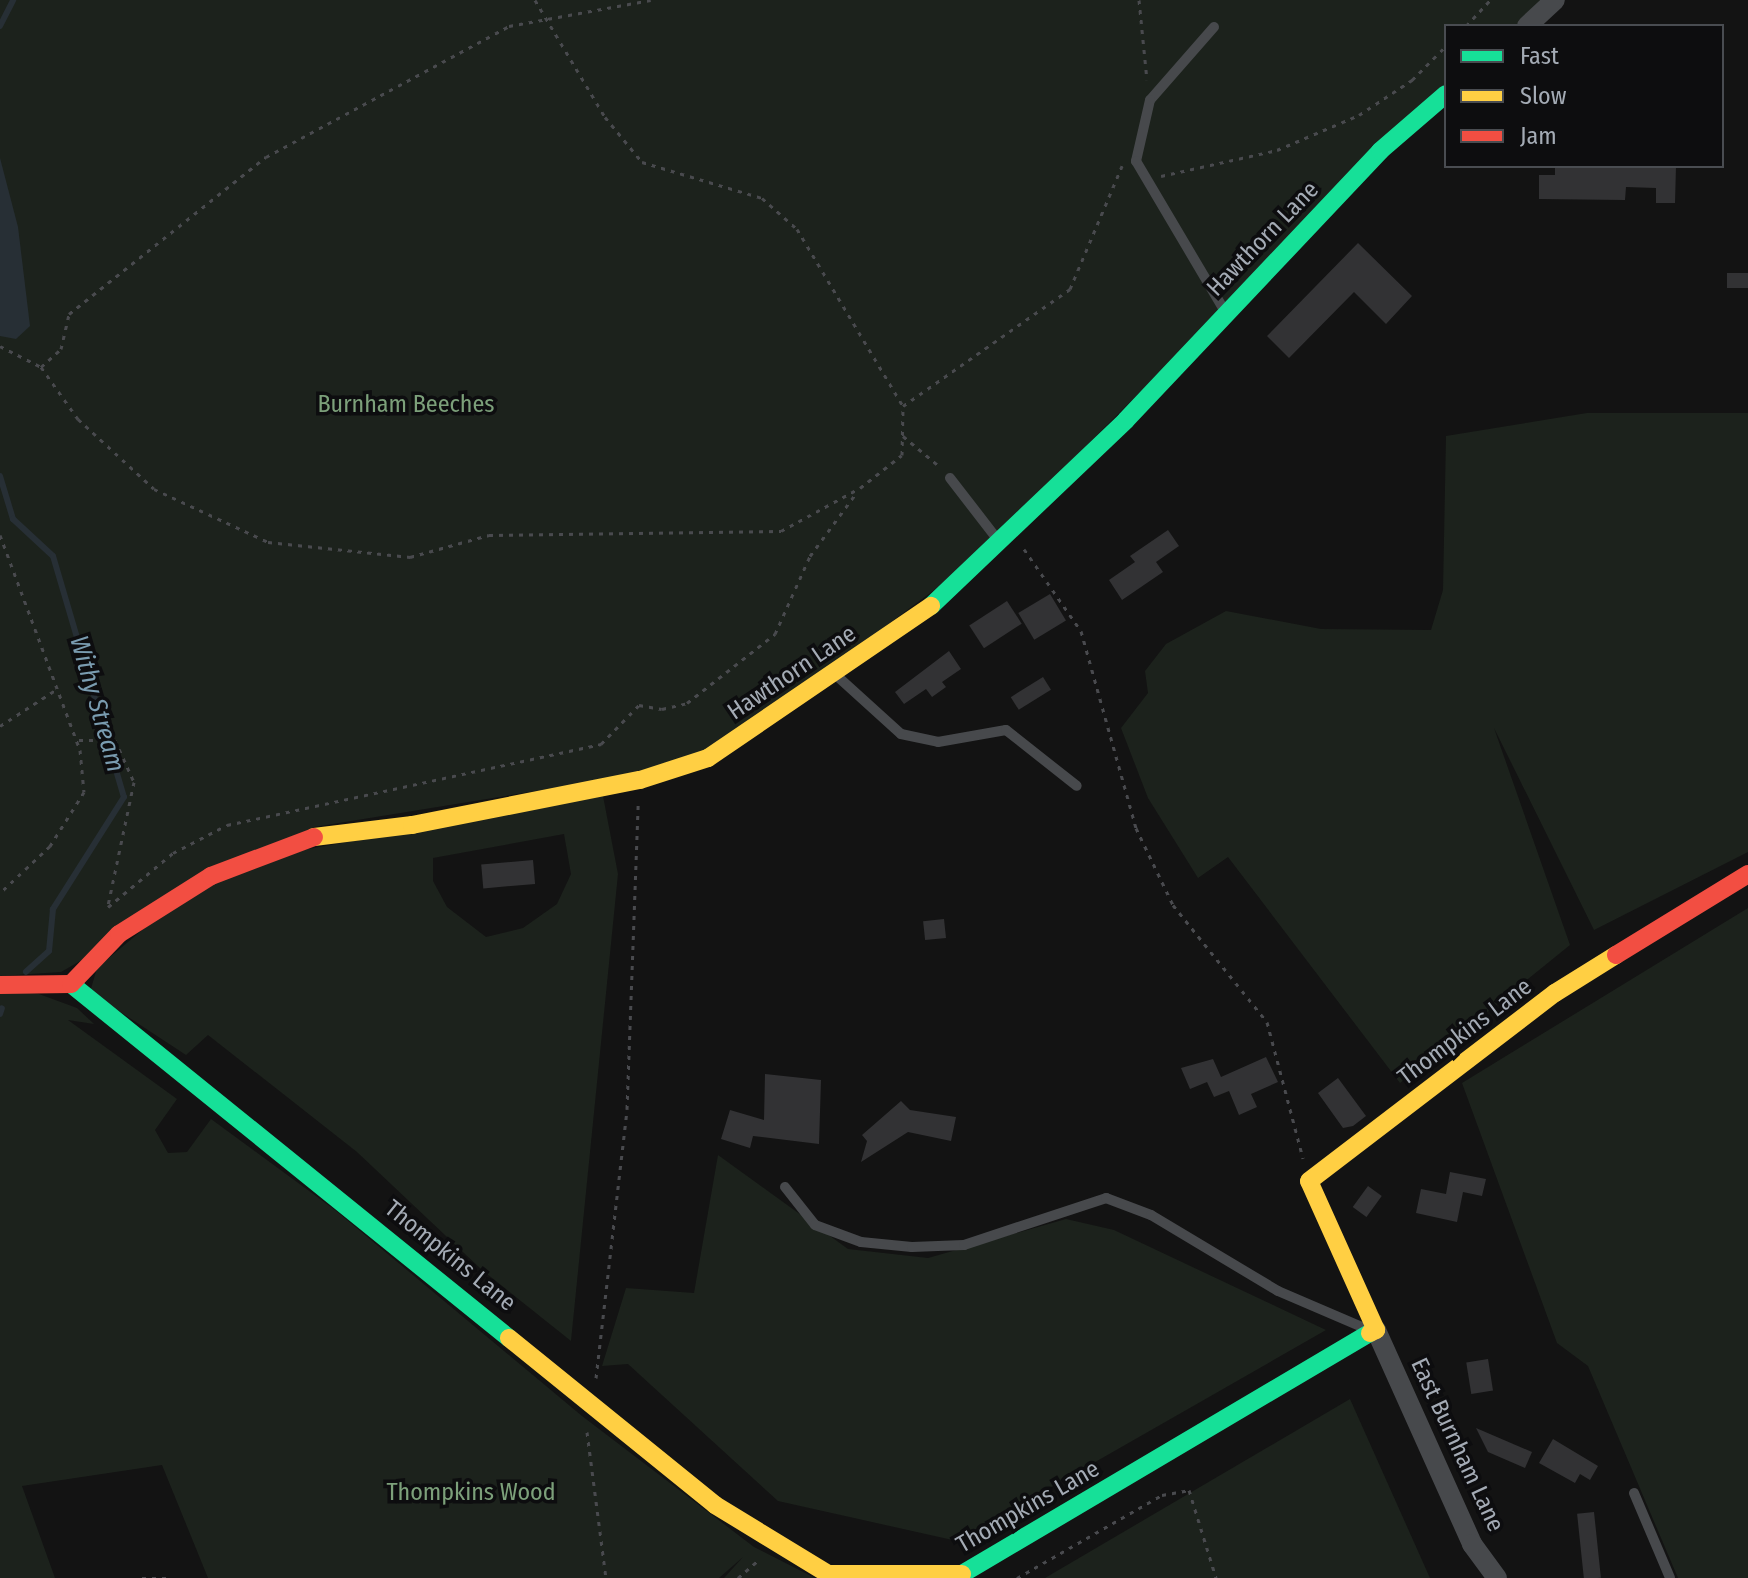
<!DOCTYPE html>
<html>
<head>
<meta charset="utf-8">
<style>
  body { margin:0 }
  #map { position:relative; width:1748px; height:1578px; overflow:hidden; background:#131313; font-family:"Fira Sans Condensed",sans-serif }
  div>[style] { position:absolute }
  .green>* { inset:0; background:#1c221c }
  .water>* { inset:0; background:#272f35 }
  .stream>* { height:6px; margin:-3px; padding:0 3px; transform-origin:3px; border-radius:3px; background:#272f35 }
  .building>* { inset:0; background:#323234; transform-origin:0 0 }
  .path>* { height:3px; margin-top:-1.5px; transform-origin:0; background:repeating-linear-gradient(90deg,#494a4e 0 4px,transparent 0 10px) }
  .lane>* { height:10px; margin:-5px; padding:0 5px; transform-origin:5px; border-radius:5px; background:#47494c }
  .street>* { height:20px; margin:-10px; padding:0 10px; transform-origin:10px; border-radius:10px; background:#47494c }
  .fast>* { height:18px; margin:-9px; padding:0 9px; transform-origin:9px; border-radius:9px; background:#16e098 }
  .slow>* { height:18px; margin:-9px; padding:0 9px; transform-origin:9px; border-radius:9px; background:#ffcf43 }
  .jam>* { height:18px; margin:-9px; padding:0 9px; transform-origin:9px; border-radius:9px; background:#f24e42 }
  span { translate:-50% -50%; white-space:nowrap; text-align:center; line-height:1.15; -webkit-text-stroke:7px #0d0d0f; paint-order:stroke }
  .street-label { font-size:24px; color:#a4abb5 }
  .park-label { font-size:24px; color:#7ca07a }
  .water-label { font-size:26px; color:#7a9cb0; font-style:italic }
  .legend { position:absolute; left:1444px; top:24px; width:280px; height:144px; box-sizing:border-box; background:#0d0d0f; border:2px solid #494c51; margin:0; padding:10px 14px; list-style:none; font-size:24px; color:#a4abb5 }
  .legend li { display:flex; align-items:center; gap:16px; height:40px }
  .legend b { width:40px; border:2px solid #494c51 }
</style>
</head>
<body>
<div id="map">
  <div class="green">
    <div style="clip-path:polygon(0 0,1544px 0,1516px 26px,1446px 26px,1446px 86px,965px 567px,730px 742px,634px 775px,314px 827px,61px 972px,0 976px)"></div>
    <div style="clip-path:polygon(1587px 413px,1748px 413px,1748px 852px,1594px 930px,1494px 728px,1570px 945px,1400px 1083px,1228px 857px,1198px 878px,1148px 798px,1121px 728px,1148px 693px,1145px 671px,1166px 644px,1226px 611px,1321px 629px,1431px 630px,1443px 590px,1446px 436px)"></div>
    <div style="clip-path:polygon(evenodd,603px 796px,618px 874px,571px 1341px,482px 1270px,357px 1152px,208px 1035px,186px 1055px,90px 992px,97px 968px,172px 905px,275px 855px,603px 796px,564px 834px,571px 874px,557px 904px,523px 928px,486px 937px,447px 907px,433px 881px,433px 858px,564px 834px)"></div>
    <div style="clip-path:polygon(1748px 908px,1748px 1578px,1678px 1578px,1588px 1366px,1557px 1343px,1462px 1083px)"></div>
    <div style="clip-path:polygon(0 989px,39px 994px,77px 1008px,94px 1024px,68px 1020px,177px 1099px,155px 1130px,168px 1153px,187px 1152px,211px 1119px,335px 1210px,582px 1416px,754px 1547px,815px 1578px,724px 1578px,743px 1557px,719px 1578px,208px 1578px,162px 1465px,22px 1486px,55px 1578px,0 1578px)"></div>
    <div style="clip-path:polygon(718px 1155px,848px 1249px,928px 1258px,1066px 1219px,1114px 1230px,1326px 1330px,957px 1541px,778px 1501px,628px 1364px,602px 1366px,626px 1288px,694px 1293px)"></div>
    <div style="clip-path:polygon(1350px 1399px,1430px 1578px,1045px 1578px)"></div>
  </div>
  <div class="water">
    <div style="clip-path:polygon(0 158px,18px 227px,30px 326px,16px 339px,0 336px)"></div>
  </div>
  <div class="stream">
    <div style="left:0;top:26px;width:29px;rotate:-63deg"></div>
    <div style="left:0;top:476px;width:45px;rotate:73.2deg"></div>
    <div style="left:13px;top:519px;width:54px;rotate:42.8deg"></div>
    <div style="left:53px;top:556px;width:251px;rotate:73.6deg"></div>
    <div style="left:124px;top:797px;width:133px;rotate:122.4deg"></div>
    <div style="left:53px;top:909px;width:42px;rotate:95.4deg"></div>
    <div style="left:49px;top:951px;width:31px;rotate:138deg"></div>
    <div style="left:0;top:1014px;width:6px;rotate:-72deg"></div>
  </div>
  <div class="building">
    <div style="clip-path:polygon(1555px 166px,1676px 166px,1675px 203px,1656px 203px,1656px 188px,1626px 187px,1625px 200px,1539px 199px,1539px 175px,1555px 175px)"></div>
    <div style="clip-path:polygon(1358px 243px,1412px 296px,1386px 324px,1354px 292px,1289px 358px,1267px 336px)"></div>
    <div style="left:1748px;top:273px;width:15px;height:21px;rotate:90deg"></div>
    <div style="clip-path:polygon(1168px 530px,1179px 546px,1156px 562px,1163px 572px,1122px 600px,1109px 580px,1135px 562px,1130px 556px)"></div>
    <div style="left:1050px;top:594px;width:31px;height:37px;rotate:59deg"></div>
    <div style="left:1007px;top:601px;width:27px;height:45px;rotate:57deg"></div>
    <div style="clip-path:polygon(949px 651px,961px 669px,942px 682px,946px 687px,932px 697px,926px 689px,904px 704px,895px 692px)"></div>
    <div style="left:1043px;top:677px;width:15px;height:38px;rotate:58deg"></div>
    <div style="left:533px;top:860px;width:24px;height:52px;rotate:85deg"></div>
    <div style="left:944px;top:919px;width:19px;height:21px;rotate:84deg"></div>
    <div style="clip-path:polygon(1266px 1057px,1278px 1082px,1251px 1094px,1257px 1107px,1239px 1115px,1229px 1091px,1214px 1097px,1207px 1082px,1190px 1089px,1181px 1068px,1213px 1059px,1221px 1077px)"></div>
    <div style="clip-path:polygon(765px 1074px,821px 1080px,819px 1144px,753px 1136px,750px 1148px,721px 1139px,730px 1110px,764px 1120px)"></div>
    <div style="clip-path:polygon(1338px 1078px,1366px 1116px,1353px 1126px,1343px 1128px,1318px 1093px)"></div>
    <div style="clip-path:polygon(901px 1101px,910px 1110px,956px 1117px,951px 1141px,908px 1132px,861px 1162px,867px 1141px,862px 1135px)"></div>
    <div style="clip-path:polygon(1450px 1172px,1486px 1179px,1482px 1196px,1463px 1192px,1457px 1222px,1416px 1213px,1421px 1189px,1446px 1194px)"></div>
    <div style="left:1368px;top:1186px;width:17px;height:26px;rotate:36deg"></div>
    <div style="left:1488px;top:1359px;width:32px;height:22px;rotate:81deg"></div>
    <div style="clip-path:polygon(1476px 1428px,1532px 1452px,1525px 1468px,1488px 1452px)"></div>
    <div style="clip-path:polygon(1553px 1439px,1598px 1466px,1590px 1480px,1580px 1474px,1575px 1483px,1539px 1463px)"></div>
    <div style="left:1594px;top:1512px;width:66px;height:17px;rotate:84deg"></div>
  </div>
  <div class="path">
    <div style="left:535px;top:0;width:136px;rotate:59.1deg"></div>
    <div style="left:605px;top:117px;width:58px;rotate:50.6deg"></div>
    <div style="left:642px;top:162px;width:125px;rotate:16.7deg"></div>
    <div style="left:762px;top:198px;width:47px;rotate:41.5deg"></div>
    <div style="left:797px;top:229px;width:206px;rotate:59.1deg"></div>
    <div style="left:1139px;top:0;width:80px;rotate:84.3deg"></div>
    <div style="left:1466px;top:26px;width:35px;rotate:-47deg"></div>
    <div style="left:1161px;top:176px;width:119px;rotate:-12.6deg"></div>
    <div style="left:1277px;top:150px;width:89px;rotate:-23.1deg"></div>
    <div style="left:1359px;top:115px;width:64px;rotate:-33.4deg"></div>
    <div style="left:1412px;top:80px;width:48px;rotate:-45deg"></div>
    <div style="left:0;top:346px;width:46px;rotate:27.1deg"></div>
    <div style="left:41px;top:367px;width:27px;rotate:-42deg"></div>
    <div style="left:61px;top:349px;width:36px;rotate:-77deg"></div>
    <div style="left:69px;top:314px;width:252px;rotate:-38.6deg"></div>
    <div style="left:266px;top:157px;width:276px;rotate:-28.3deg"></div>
    <div style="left:509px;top:26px;width:144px;rotate:-10.4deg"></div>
    <div style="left:41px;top:367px;width:64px;rotate:54.6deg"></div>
    <div style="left:78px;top:419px;width:103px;rotate:42.6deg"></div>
    <div style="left:154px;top:489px;width:126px;rotate:24.9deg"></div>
    <div style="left:268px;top:542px;width:143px;rotate:6deg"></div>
    <div style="left:410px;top:557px;width:82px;rotate:-15.6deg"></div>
    <div style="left:489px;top:535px;width:292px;rotate:-0.8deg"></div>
    <div style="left:781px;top:531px;width:90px;rotate:-28.6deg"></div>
    <div style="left:860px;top:488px;width:53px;rotate:-38.2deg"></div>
    <div style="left:902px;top:455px;width:49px;rotate:-88.8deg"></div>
    <div style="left:903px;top:406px;width:204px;rotate:-35deg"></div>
    <div style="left:1070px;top:289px;width:134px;rotate:-67.1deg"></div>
    <div style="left:903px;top:436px;width:47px;rotate:39.8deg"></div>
    <div style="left:0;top:535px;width:229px;rotate:69.6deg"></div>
    <div style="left:80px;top:750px;width:42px;rotate:84.6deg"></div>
    <div style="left:84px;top:792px;width:64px;rotate:122.2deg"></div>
    <div style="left:50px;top:846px;width:69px;rotate:136.8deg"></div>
    <div style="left:1024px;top:549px;width:100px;rotate:55.2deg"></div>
    <div style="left:1081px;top:631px;width:205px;rotate:74.4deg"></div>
    <div style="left:1136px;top:828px;width:85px;rotate:64.3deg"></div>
    <div style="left:1173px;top:905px;width:150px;rotate:51.2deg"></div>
    <div style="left:1267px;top:1022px;width:141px;rotate:75.2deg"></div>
    <div style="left:0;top:726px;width:68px;rotate:-33deg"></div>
    <div style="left:79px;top:740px;width:36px"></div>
    <div style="left:115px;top:740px;width:46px;rotate:65.7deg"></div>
    <div style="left:134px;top:782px;width:126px;rotate:101.9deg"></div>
    <div style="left:108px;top:907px;width:85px;rotate:-39.7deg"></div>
    <div style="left:173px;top:853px;width:61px;rotate:-27.4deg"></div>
    <div style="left:227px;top:825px;width:383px;rotate:-12.2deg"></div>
    <div style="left:601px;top:744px;width:54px;rotate:-45.7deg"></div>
    <div style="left:639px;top:705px;width:23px;rotate:10deg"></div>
    <div style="left:662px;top:709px;width:26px;rotate:-13deg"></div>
    <div style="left:687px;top:703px;width:112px;rotate:-38.1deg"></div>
    <div style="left:775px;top:634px;width:85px;rotate:-65.8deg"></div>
    <div style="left:810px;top:556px;width:79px;rotate:-53.7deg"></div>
    <div style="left:596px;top:1378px;width:271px;rotate:-83.4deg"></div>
    <div style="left:627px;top:1109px;width:305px;rotate:-87.9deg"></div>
    <div style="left:587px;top:1432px;width:147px;rotate:82.6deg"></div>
    <div style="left:142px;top:1578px;width:28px"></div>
    <div style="left:738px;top:1578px;width:29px;rotate:-41deg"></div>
    <div style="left:1017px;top:1578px;width:167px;rotate:-29.8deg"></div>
    <div style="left:1162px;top:1495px;width:27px;rotate:-10deg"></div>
    <div style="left:1189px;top:1490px;width:92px;rotate:72.9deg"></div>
  </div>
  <div class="lane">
    <div style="left:1214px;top:27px;width:97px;rotate:131.2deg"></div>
    <div style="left:1150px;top:100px;width:63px;rotate:102.9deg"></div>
    <div style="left:1136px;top:161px;width:177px;rotate:59.4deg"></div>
    <div style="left:950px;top:478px;width:78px;rotate:52.3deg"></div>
    <div style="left:837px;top:676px;width:86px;rotate:42.2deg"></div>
    <div style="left:901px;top:734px;width:38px;rotate:12deg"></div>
    <div style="left:938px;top:742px;width:69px;rotate:-10deg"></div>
    <div style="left:1006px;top:730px;width:90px;rotate:38.3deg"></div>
    <div style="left:785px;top:1187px;width:48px;rotate:51.7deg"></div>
    <div style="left:815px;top:1225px;width:49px;rotate:20.3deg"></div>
    <div style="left:861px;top:1242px;width:51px;rotate:5.6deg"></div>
    <div style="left:912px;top:1247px;width:52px;rotate:-2.2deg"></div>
    <div style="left:964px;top:1245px;width:150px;rotate:-18.3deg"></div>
    <div style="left:1106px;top:1198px;width:48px;rotate:20.7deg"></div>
    <div style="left:1151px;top:1215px;width:148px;rotate:30.9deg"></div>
    <div style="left:1278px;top:1291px;width:99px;rotate:23.2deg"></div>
    <div style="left:1634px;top:1493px;width:92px;rotate:67deg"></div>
  </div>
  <div class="street">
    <div style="left:1527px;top:26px;width:38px;rotate:-43deg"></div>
    <div style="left:1376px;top:1330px;width:235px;rotate:65.8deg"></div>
    <div style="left:1472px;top:1544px;width:42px;rotate:53.7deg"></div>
  </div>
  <div class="fast">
    <div style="left:931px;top:606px;width:269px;rotate:-43.6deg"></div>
    <div style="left:1126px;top:420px;width:370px;rotate:-46.6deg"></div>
    <div style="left:1380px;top:151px;width:87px;rotate:-40.8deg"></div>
    <div style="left:71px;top:984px;width:563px;rotate:38.95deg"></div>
    <div style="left:962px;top:1574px;width:474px;rotate:-30.6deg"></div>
  </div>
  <div class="slow">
    <div style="left:314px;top:837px;width:99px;rotate:-7deg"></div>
    <div style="left:412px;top:825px;width:232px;rotate:-11.2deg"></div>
    <div style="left:640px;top:780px;width:71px;rotate:-17.9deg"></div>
    <div style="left:708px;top:758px;width:270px;rotate:-34.3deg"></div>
    <div style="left:1370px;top:1333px;width:7px;rotate:-27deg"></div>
    <div style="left:1376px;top:1330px;width:163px;rotate:-114.2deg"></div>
    <div style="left:1309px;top:1181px;width:310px;rotate:-37.4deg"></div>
    <div style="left:1555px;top:993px;width:72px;rotate:-31.9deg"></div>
    <div style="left:509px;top:1338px;width:265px;rotate:39deg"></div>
    <div style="left:715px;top:1505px;width:132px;rotate:31.4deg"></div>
    <div style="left:828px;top:1574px;width:134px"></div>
  </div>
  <div class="jam">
    <div style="left:1616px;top:955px;width:155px;rotate:-31.5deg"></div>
    <div style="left:0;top:985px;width:71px;rotate:-0.8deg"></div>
    <div style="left:71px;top:984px;width:69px;rotate:-46.2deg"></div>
    <div style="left:119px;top:934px;width:109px;rotate:-32.2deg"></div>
    <div style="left:211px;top:876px;width:110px;rotate:-20.7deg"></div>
  </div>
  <div class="street-label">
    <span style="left:1263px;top:239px;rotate:-46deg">Hawthorn Lane</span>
    <span style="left:792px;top:673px;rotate:-34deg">Hawthorn Lane</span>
    <span style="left:1465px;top:1032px;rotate:-37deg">Thompkins Lane</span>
    <span style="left:450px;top:1256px;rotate:39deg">Thompkins Lane</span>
    <span style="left:1457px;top:1445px;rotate:65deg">East Burnham Lane</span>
    <span style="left:1028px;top:1507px;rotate:-30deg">Thompkins Lane</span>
  </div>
  <div class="park-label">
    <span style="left:406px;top:405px">Burnham Beeches</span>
    <span style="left:471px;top:1493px">Thompkins Wood</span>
  </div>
  <div class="water-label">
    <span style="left:97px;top:704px;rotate:74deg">Withy Stream</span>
  </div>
  <ul class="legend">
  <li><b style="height:10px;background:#16e098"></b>Fast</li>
  <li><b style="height:10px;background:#ffcf43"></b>Slow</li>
  <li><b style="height:10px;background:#f24e42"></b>Jam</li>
  </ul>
</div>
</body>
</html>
